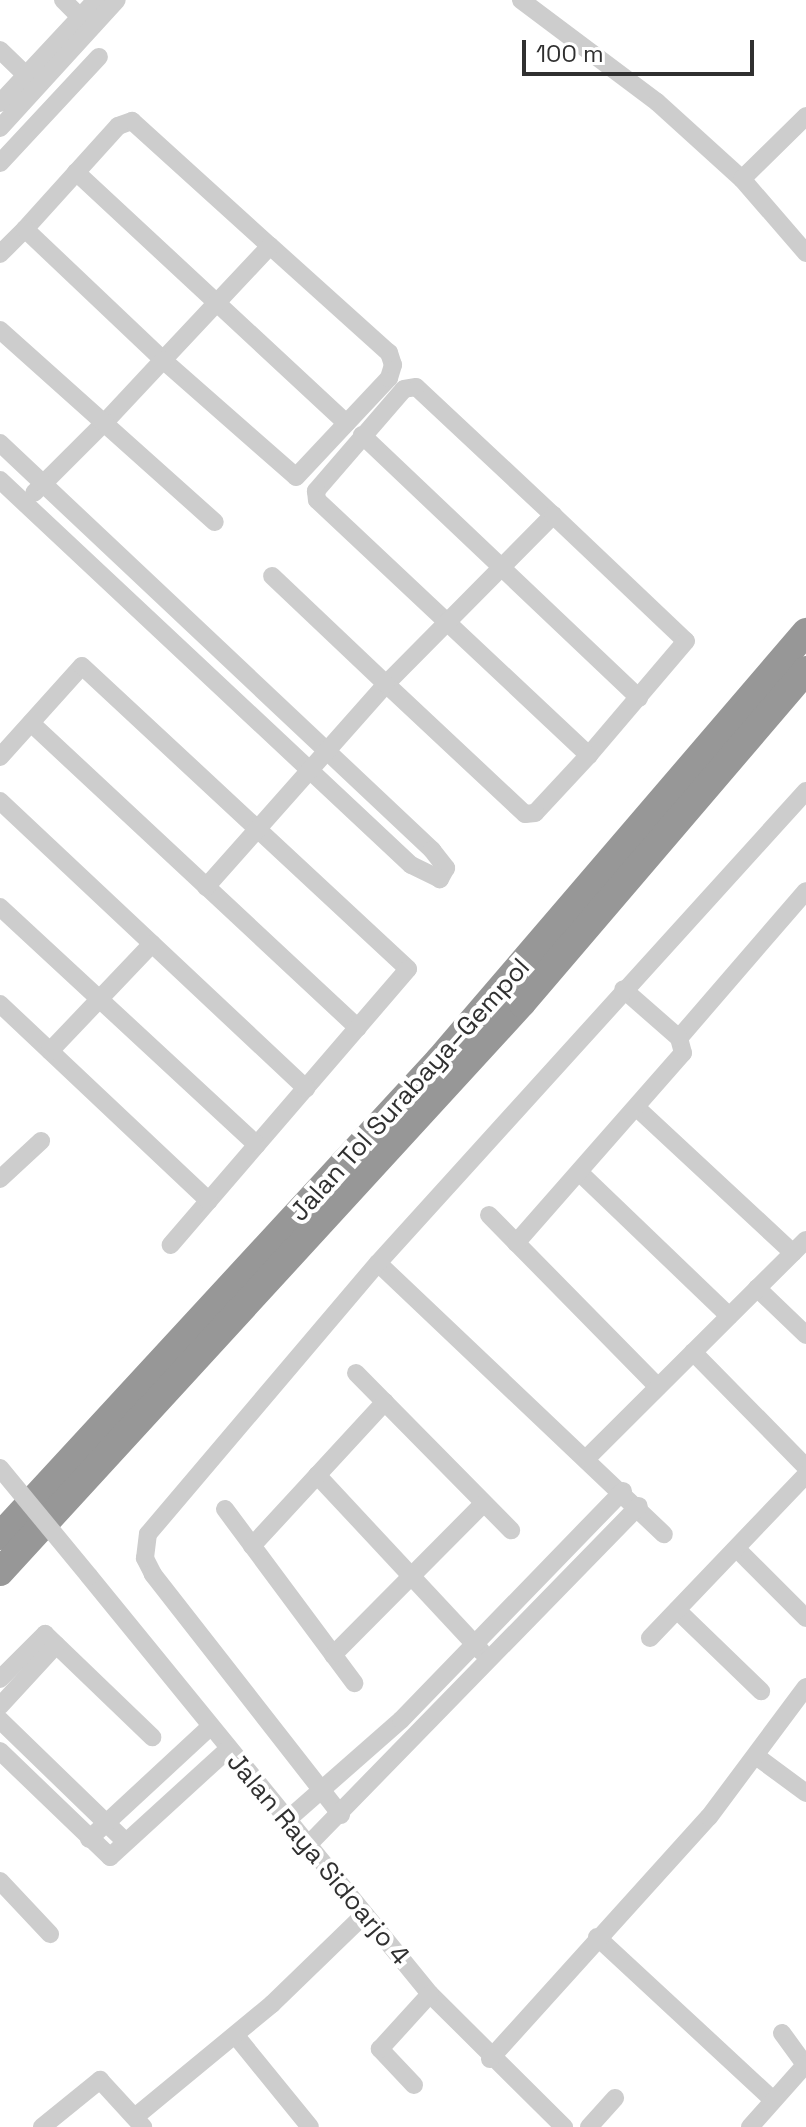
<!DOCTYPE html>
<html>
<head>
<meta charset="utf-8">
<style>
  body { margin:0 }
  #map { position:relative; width:806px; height:2127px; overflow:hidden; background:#fff; font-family:"Space Grotesk",sans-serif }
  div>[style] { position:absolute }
  .minor>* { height:18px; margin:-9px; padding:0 9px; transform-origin:9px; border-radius:9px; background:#cdcdcd }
  .highway>* { height:28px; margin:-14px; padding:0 14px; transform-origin:14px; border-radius:14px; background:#979797 }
  .minor-bridge>* { height:18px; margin:-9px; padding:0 9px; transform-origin:9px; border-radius:9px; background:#cdcdcd }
  span { translate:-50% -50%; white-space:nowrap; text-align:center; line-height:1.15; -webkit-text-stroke:8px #fff; paint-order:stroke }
  .street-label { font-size:26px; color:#303030 }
  .scale { position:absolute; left:522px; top:40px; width:232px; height:36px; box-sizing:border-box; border:4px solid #303030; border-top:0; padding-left:10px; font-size:24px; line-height:28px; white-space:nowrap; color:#303030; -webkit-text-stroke:6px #fff; paint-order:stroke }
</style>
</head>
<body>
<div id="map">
  <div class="minor">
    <div style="left:63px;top:0;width:24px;rotate:45deg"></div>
    <div style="left:521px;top:0;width:170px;rotate:36.9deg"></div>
    <div style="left:657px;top:102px;width:115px;rotate:42.2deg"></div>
    <div style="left:742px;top:179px;width:98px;rotate:49.1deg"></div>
    <div style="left:0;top:50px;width:36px;rotate:44deg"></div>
    <div style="left:0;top:103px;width:141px;rotate:-47deg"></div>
    <div style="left:0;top:128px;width:173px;rotate:-47.6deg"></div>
    <div style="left:0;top:163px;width:145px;rotate:-47deg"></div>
    <div style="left:76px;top:172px;width:369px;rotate:42.9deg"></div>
    <div style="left:742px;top:179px;width:90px;rotate:-44.5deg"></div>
    <div style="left:25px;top:229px;width:139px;rotate:-47.9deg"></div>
    <div style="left:118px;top:126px;width:15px;rotate:-20deg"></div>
    <div style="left:132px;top:121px;width:186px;rotate:42.2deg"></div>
    <div style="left:0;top:254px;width:35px;rotate:-45deg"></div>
    <div style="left:25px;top:229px;width:190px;rotate:43.5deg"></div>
    <div style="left:163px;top:360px;width:177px;rotate:41.3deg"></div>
    <div style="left:296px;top:477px;width:136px;rotate:-46.8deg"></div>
    <div style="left:389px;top:378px;width:14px;rotate:-73deg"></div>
    <div style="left:393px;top:365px;width:13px;rotate:-108deg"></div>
    <div style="left:389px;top:353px;width:160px;rotate:-138deg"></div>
    <div style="left:270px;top:246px;width:156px;rotate:133.2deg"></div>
    <div style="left:163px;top:360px;width:85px;rotate:133.1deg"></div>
    <div style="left:105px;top:422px;width:100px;rotate:135deg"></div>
    <div style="left:0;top:330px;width:288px;rotate:41.8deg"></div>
    <div style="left:362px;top:435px;width:382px;rotate:43.5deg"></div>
    <div style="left:0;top:443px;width:594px;rotate:43.29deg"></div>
    <div style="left:432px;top:850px;width:23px;rotate:52deg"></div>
    <div style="left:446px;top:868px;width:13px;rotate:119deg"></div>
    <div style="left:440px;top:879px;width:32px;rotate:-154deg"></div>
    <div style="left:411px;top:865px;width:563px;rotate:-136.87deg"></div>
    <div style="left:553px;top:515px;width:187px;rotate:-136.9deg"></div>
    <div style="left:416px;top:387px;width:12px;rotate:171deg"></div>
    <div style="left:404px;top:389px;width:135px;rotate:130.8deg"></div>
    <div style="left:316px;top:491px;width:9px;rotate:84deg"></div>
    <div style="left:317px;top:500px;width:373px;rotate:43.2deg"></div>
    <div style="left:31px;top:723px;width:447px;rotate:43deg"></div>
    <div style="left:0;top:757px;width:122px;rotate:-48deg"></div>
    <div style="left:82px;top:666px;width:445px;rotate:42.9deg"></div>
    <div style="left:408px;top:969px;width:364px;rotate:130.7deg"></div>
    <div style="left:0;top:801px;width:420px;rotate:43.2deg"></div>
    <div style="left:206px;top:887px;width:271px;rotate:-48.4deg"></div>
    <div style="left:386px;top:684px;width:238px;rotate:-45.3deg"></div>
    <div style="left:553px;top:515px;width:183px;rotate:43.5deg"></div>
    <div style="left:686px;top:641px;width:150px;rotate:130.4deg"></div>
    <div style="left:589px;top:755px;width:79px;rotate:133deg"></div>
    <div style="left:535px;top:813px;width:10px;rotate:174deg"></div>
    <div style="left:525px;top:814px;width:190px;rotate:-136.9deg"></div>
    <div style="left:386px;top:684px;width:157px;rotate:-136.5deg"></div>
    <div style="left:0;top:907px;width:350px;rotate:42.8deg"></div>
    <div style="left:0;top:1004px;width:287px;rotate:43.3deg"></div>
    <div style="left:679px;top:1038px;width:194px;rotate:-49.2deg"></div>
    <div style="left:50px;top:1051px;width:148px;rotate:-46.4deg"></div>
    <div style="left:637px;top:1108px;width:213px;rotate:42.9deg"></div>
    <div style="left:579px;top:1172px;width:208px;rotate:43.8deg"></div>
    <div style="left:0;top:1179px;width:56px;rotate:-42.8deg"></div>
    <div style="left:489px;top:1215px;width:241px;rotate:45.5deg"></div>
    <div style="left:516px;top:1243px;width:253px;rotate:-48.7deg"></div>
    <div style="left:683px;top:1053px;width:16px;rotate:-105deg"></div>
    <div style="left:679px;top:1038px;width:74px;rotate:-138.8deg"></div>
    <div style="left:378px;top:1263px;width:394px;rotate:43.5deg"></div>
    <div style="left:757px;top:1288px;width:68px;rotate:43.8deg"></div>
    <div style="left:693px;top:1352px;width:161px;rotate:45.5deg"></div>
    <div style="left:356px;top:1373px;width:221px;rotate:45.4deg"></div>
    <div style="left:587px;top:1458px;width:309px;rotate:-44.9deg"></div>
    <div style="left:317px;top:1475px;width:241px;rotate:47deg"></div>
    <div style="left:225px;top:1509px;width:217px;rotate:53.4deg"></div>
    <div style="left:252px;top:1546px;width:196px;rotate:-47.3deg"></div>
    <div style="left:738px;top:1550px;width:96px;rotate:45deg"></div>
    <div style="left:89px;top:1576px;width:539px;rotate:50.79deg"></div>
    <div style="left:430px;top:1994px;width:189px;rotate:44.8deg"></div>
    <div style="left:677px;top:1610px;width:117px;rotate:44deg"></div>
    <div style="left:650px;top:1638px;width:226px;rotate:-46.3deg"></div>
    <div style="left:333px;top:1655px;width:214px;rotate:-45.2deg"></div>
    <div style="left:0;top:1679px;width:64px;rotate:-45deg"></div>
    <div style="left:45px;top:1634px;width:149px;rotate:43.9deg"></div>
    <div style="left:0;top:1706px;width:83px;rotate:-47.4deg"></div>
    <div style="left:0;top:1720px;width:175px;rotate:44.1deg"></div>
    <div style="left:0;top:1751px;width:153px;rotate:43.9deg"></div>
    <div style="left:110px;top:1857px;width:159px;rotate:-42.4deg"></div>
    <div style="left:756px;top:1756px;width:62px;rotate:36.5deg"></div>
    <div style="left:341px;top:1815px;width:306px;rotate:-128deg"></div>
    <div style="left:153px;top:1574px;width:18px;rotate:-117deg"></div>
    <div style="left:145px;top:1558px;width:24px;rotate:-83deg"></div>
    <div style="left:148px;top:1534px;width:355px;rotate:-49.7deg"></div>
    <div style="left:378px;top:1263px;width:637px;rotate:-47.8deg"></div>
    <div style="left:286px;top:1821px;width:153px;rotate:-41.3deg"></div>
    <div style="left:401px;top:1720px;width:319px;rotate:-45.9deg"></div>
    <div style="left:89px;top:1839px;width:165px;rotate:-42.8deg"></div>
    <div style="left:307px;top:1846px;width:475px;rotate:-45.7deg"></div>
    <div style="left:0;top:1881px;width:73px;rotate:46.7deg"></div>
    <div style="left:597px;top:1937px;width:240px;rotate:42.8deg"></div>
    <div style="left:782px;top:2033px;width:39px;rotate:54deg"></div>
    <div style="left:236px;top:2036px;width:117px;rotate:50.9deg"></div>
    <div style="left:490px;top:2059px;width:326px;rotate:-47.9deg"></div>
    <div style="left:709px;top:1817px;width:162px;rotate:-53.3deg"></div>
    <div style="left:414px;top:2085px;width:50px;rotate:-133.4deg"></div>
    <div style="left:380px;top:2049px;width:74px;rotate:-47.7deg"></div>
    <div style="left:135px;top:2117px;width:178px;rotate:-39.5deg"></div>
    <div style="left:272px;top:2004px;width:128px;rotate:-44.1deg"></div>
    <div style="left:42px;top:2127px;width:75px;rotate:-39deg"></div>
    <div style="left:100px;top:2080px;width:64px;rotate:47.5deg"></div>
    <div style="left:589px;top:2127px;width:39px;rotate:-48deg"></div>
    <div style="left:750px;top:2127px;width:84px;rotate:-48.4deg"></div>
  </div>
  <div class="highway">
    <div style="left:0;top:1536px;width:648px;rotate:-47.32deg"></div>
    <div style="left:439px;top:1060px;width:564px;rotate:-49.39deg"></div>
    <div style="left:0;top:1572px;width:772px;rotate:-47.47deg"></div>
    <div style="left:522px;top:1003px;width:438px;rotate:-49.5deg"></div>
  </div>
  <div class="minor-bridge">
    <div style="left:0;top:1468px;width:140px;rotate:50.5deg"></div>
  </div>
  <div class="street-label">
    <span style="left:410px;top:1090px;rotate:-48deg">Jalan Tol Surabaya–Gempol</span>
    <span style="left:318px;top:1859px;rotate:50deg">Jalan Raya Sidoarjo 4</span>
  </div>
  <div class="scale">100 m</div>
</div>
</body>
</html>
